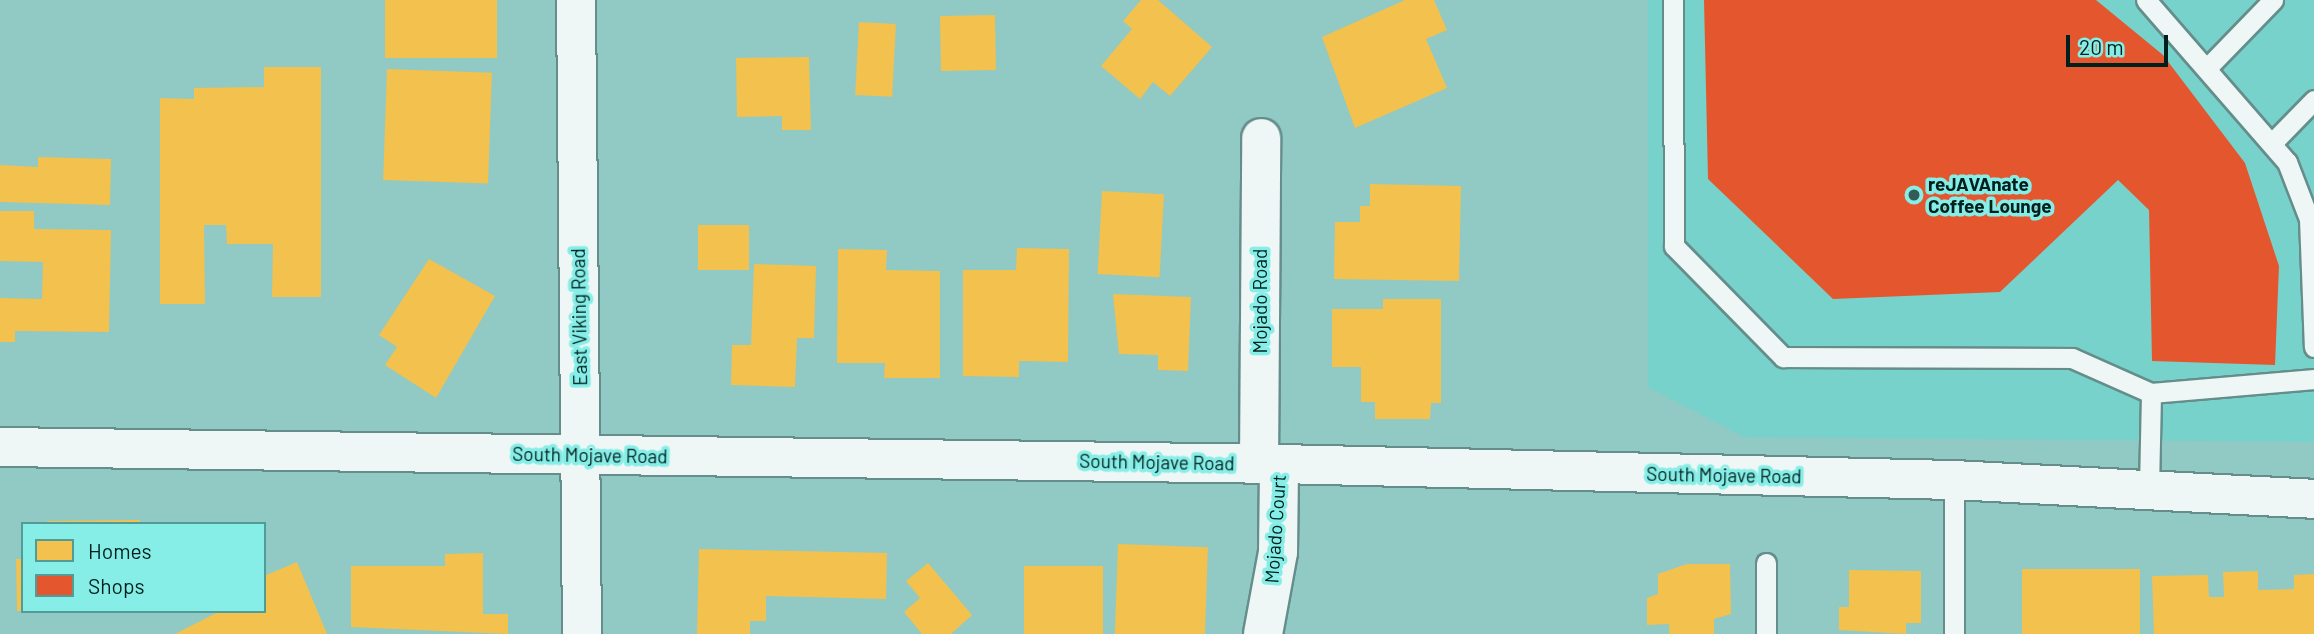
<!DOCTYPE html>
<html>
<head>
<meta charset="utf-8">
<style>
  body { margin:0 }
  #map { position:relative; width:2314px; height:634px; overflow:hidden; background:#91c9c5; font-family:Barlow,sans-serif }
  div>[style] { position:absolute }
  .built>* { inset:0; background:#77d2cc }
  .homes>* { inset:0; background:#f2c14e; transform-origin:0 0 }
  .shops>* { inset:0; background:#e4572e }
  .roads { filter:drop-shadow(2px 0 #658e8b) drop-shadow(-2px 0 #658e8b) drop-shadow(0 2px #658e8b) drop-shadow(0 -2px #658e8b) }
  .lane>* { height:19px; margin:-9.5px; padding:0 9.5px; transform-origin:9.5px; border-radius:9.5px; background:#eef7f6 }
  .street>* { height:38px; margin:-19px; padding:0 19px; transform-origin:19px; border-radius:19px; background:#eef7f6 }
  .secondary>* { height:38px; margin:-19px; padding:0 19px; transform-origin:19px; border-radius:19px; background:#eef7f6 }
  .dots>* { width:19px; height:19px; translate:-50% -50%; box-sizing:border-box; border:4px solid #87eee7; border-radius:50% }
  span { translate:-50% -50%; white-space:nowrap; text-align:center; line-height:1.15; -webkit-text-stroke:7px #87eee7; paint-order:stroke }
  .poi-label { font-size:19px; color:#00201e; font-weight:700 }
  .left { translate:0 -50%; text-align:left }
  .street-label { font-size:19px; color:#00201e }
  .legend { position:absolute; left:21px; top:522px; width:245px; height:91px; box-sizing:border-box; background:#87eee7; border:2px solid #519c97; margin:0; padding:9px 12px; list-style:none; font-size:21px; color:#00201e }
  .legend li { display:flex; align-items:center; gap:14px; height:35px }
  .legend b { width:35px; border:2px solid #519c97 }
  .scale { position:absolute; left:2066px; top:35px; width:102px; height:32px; box-sizing:border-box; border:4px solid #00201e; border-top:0; padding-left:9px; font-size:21px; line-height:24px; white-space:nowrap; color:#00201e; -webkit-text-stroke:5px #87eee7; paint-order:stroke }
</style>
</head>
<body>
<div id="map">
  <div class="built">
    <div style="clip-path:polygon(1648px 0,2314px 0,2314px 442px,1744px 437px,1648px 387px)"></div>
  </div>
  <div class="homes">
    <div style="left:385px;top:0;width:112px;height:58px"></div>
    <div style="clip-path:polygon(1141px 0,1158px 0,1212px 47px,1170px 96px,1153px 82px,1140px 99px,1101px 66px,1132px 29px,1123px 21px)"></div>
    <div style="clip-path:polygon(1405px 0,1434px 0,1447px 30px,1426px 39px,1447px 88px,1355px 128px,1322px 37px)"></div>
    <div style="left:995px;top:15px;width:55px;height:55px;rotate:89deg"></div>
    <div style="left:859px;top:22px;width:37px;height:73px;rotate:3deg"></div>
    <div style="clip-path:polygon(809px 57px,811px 130px,782px 130px,782px 116px,737px 117px,736px 58px)"></div>
    <div style="clip-path:polygon(264px 67px,321px 67px,321px 297px,272px 297px,273px 244px,227px 244px,226px 225px,204px 225px,205px 304px,160px 304px,160px 98px,194px 99px,194px 88px,264px 87px)"></div>
    <div style="left:387px;top:69px;width:105px;height:111px;rotate:2deg"></div>
    <div style="clip-path:polygon(38px 157px,111px 159px,110px 205px,0 202px,0 165px,38px 167px)"></div>
    <div style="clip-path:polygon(1370px 184px,1461px 186px,1459px 281px,1334px 279px,1335px 222px,1360px 222px,1360px 206px,1370px 206px)"></div>
    <div style="left:1102px;top:191px;width:62px;height:83px;rotate:3deg"></div>
    <div style="clip-path:polygon(0 211px,34px 211px,34px 229px,111px 230px,109px 332px,15px 331px,15px 342px,0 342px,0 298px,42px 299px,43px 262px,0 261px)"></div>
    <div style="left:698px;top:225px;width:51px;height:45px"></div>
    <div style="clip-path:polygon(1017px 248px,1069px 249px,1068px 362px,1019px 361px,1019px 377px,963px 376px,963px 270px,1016px 270px)"></div>
    <div style="clip-path:polygon(838px 249px,887px 250px,886px 270px,940px 271px,940px 378px,884px 378px,885px 363px,837px 363px)"></div>
    <div style="clip-path:polygon(429px 259px,495px 296px,436px 398px,385px 365px,397px 347px,379px 335px)"></div>
    <div style="clip-path:polygon(754px 264px,816px 266px,814px 338px,797px 338px,795px 387px,731px 385px,732px 345px,751px 345px)"></div>
    <div style="clip-path:polygon(1113px 294px,1191px 297px,1188px 371px,1158px 370px,1158px 355px,1119px 354px)"></div>
    <div style="clip-path:polygon(1383px 299px,1441px 299px,1441px 403px,1431px 403px,1430px 419px,1375px 419px,1375px 402px,1361px 402px,1361px 367px,1332px 367px,1332px 309px,1383px 309px)"></div>
    <div style="clip-path:polygon(140px 520px,140px 524px,47px 524px,47px 521px)"></div>
    <div style="left:1118px;top:544px;width:90px;height:90px;rotate:2deg"></div>
    <div style="clip-path:polygon(699px 549px,887px 553px,886px 599px,766px 596px,766px 621px,750px 621px,750px 634px,697px 634px)"></div>
    <div style="clip-path:polygon(483px 553px,483px 614px,508px 614px,508px 634px,351px 627px,351px 566px,445px 566px,445px 554px)"></div>
    <div style="clip-path:polygon(16px 559px,23px 559px,23px 611px,17px 611px)"></div>
    <div style="clip-path:polygon(297px 562px,327px 634px,175px 634px,220px 611px,264px 611px,264px 576px)"></div>
    <div style="clip-path:polygon(928px 563px,972px 615px,951px 634px,922px 634px,904px 612px,920px 598px,906px 581px)"></div>
    <div style="clip-path:polygon(1687px 564px,1730px 564px,1731px 614px,1714px 619px,1714px 634px,1669px 634px,1669px 624px,1647px 625px,1647px 598px,1658px 594px,1658px 574px)"></div>
    <div style="left:1024px;top:566px;width:79px;height:68px"></div>
    <div style="left:2022px;top:569px;width:118px;height:65px"></div>
    <div style="clip-path:polygon(1849px 570px,1921px 571px,1921px 623px,1906px 623px,1906px 634px,1839px 630px,1839px 607px,1849px 607px)"></div>
    <div style="clip-path:polygon(2258px 571px,2258px 590px,2294px 589px,2294px 575px,2314px 574px,2314px 634px,2154px 634px,2152px 576px,2208px 575px,2209px 597px,2224px 597px,2223px 572px)"></div>
  </div>
  <div class="shops">
    <div style="clip-path:polygon(1704px 0,2096px 0,2163px 55px,2245px 163px,2279px 266px,2275px 365px,2152px 361px,2149px 210px,2118px 180px,2000px 292px,1833px 299px,1708px 179px)"></div>
  </div>
  <div class="roads">
    <div class="lane">
      <div style="left:1673px;top:0;width:246px;rotate:89.8deg"></div>
      <div style="left:1674px;top:246px;width:156px;rotate:45.5deg"></div>
      <div style="left:1783px;top:357px;width:289px;rotate:0.2deg"></div>
      <div style="left:2072px;top:358px;width:86px;rotate:23.9deg"></div>
      <div style="left:2151px;top:393px;width:164px;rotate:-4.9deg"></div>
      <div style="left:2146px;top:0;width:215px;rotate:49deg"></div>
      <div style="left:2287px;top:162px;width:61px;rotate:68.9deg"></div>
      <div style="left:2309px;top:219px;width:128px;rotate:87.8deg"></div>
      <div style="left:2207px;top:68px;width:95px;rotate:-45.9deg"></div>
      <div style="left:2272px;top:143px;width:60px;rotate:-45.7deg"></div>
      <div style="left:2149px;top:489px;width:96px;rotate:-88.8deg"></div>
      <div style="left:1766px;top:563px;width:71px;rotate:90deg"></div>
      <div style="left:1954px;top:634px;width:154px;rotate:-90deg"></div>
    </div>
    <div class="street">
      <div style="left:0;top:447px;width:1279px;rotate:0.76deg"></div>
      <div style="left:1279px;top:464px;width:675px;rotate:1.36deg"></div>
      <div style="left:1954px;top:480px;width:361px;rotate:3deg"></div>
      <div style="left:1259px;top:464px;width:326px;rotate:-89.6deg"></div>
      <div style="left:1263px;top:634px;width:83px;rotate:-79.6deg"></div>
      <div style="left:1278px;top:552px;width:88px;rotate:-89.3deg"></div>
    </div>
    <div class="secondary">
      <div style="left:576px;top:0;width:634px;rotate:89.46deg"></div>
    </div>
  </div>
  <div class="dots">
    <div style="left:1914px;top:195px;background:#335b58"></div>
  </div>
  <div class="poi-label">
    <span class="left" style="left:1928px;top:195px">reJAVAnate<br>Coffee Lounge</span>
  </div>
  <div class="street-label">
    <span style="left:1260px;top:301px;rotate:-90deg">Mojado Road</span>
    <span style="left:579px;top:317px;rotate:-91deg">East Viking Road</span>
    <span style="left:590px;top:455px;rotate:1deg">South Mojave Road</span>
    <span style="left:1157px;top:462px;rotate:1deg">South Mojave Road</span>
    <span style="left:1724px;top:475px;rotate:1deg">South Mojave Road</span>
    <span style="left:1275px;top:529px;rotate:-86deg">Mojado Court</span>
  </div>
  <ul class="legend">
  <li><b style="height:19px;background:#f2c14e"></b>Homes</li>
  <li><b style="height:19px;background:#e4572e"></b>Shops</li>
  </ul>
  <div class="scale">20 m</div>
</div>
</body>
</html>
